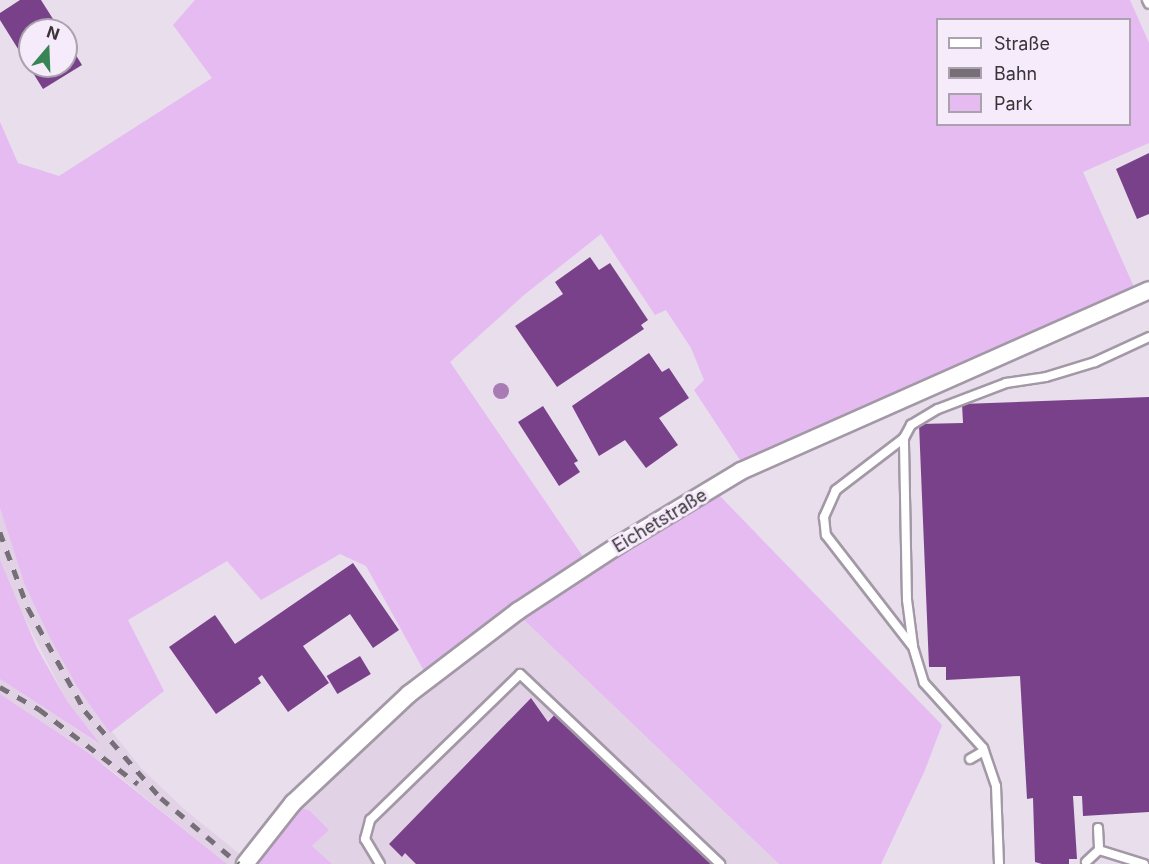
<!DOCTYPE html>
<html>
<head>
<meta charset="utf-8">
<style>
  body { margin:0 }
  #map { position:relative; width:1149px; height:864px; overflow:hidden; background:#e9deec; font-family:Inter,sans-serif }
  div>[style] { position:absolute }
  .built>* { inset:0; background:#e2d2e6 }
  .green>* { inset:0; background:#e5bbf2 }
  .building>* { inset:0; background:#79418a; transform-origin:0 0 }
  .roads { filter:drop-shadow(2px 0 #a399a6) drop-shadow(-2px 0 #a399a6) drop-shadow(0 2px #a399a6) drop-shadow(0 -2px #a399a6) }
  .service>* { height:8px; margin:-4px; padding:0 4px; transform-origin:4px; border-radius:4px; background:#fff }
  .minor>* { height:16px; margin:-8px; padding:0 8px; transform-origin:8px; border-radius:8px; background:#fff }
  .rail>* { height:4.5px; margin-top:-2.25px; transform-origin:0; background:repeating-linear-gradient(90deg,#766f77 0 10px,transparent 0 20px) }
  .trees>* { width:16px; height:16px; margin:-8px; border-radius:50%; background:#a87bb4 }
  span { translate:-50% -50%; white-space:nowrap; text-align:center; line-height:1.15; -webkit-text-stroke:6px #f6ebfa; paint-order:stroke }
  .street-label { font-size:18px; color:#383439 }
  .legend { position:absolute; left:936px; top:18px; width:195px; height:108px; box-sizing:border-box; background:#f6ebfa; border:2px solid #aaa2ad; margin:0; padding:8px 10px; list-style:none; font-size:18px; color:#383439 }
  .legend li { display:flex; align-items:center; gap:12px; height:30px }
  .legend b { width:30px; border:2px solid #aaa2ad }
  .north { position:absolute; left:18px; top:18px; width:60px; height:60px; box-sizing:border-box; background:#f6ebfa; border:2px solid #aaa2ad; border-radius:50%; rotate:19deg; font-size:16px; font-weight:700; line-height:24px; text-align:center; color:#383439 }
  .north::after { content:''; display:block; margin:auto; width:21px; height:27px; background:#378554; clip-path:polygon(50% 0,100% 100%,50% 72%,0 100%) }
</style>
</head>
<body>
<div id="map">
  <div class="built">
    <div style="clip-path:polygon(0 508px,24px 583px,77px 688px,141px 768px,184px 809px,252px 864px,227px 864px,110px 769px,0 694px,0 679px,99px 744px,67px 701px,9px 587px,0 560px)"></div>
    <div style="clip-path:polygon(521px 617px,779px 864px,332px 864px,312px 846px,328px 830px,309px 810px,301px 808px,448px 669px)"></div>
  </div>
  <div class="green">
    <div style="clip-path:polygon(evenodd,195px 0,1130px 0,1149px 43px,1149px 143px,1083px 172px,1134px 287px,742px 463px,694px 390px,704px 380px,691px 348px,666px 310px,655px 315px,601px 234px,524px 295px,450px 362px,586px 561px,424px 671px,366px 566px,340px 554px,261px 600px,227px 561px,128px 620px,164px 691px,110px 733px,77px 687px,49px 636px,24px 583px,0 508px,0 122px,18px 163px,59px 176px,212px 78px,173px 25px,195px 0,938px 20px,1130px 20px,1130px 124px,938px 124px,938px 20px)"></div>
    <div style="clip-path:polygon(717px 493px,942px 725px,925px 770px,881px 864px,779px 864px,521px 617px)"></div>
    <div style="clip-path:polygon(0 560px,37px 648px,67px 701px,100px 744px,0 679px)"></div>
    <div style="clip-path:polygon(0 694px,87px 752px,227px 864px,0 864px)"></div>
    <div style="clip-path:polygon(301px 808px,309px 810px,329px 830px,312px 846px,332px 864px,252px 864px,292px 812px)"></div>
  </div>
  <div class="building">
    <div style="clip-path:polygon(20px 0,41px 0,60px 30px,30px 30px,30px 66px,66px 66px,66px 39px,82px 65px,43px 89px,0 20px,0 13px)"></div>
    <div style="clip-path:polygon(1149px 153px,1149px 214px,1137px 219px,1116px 169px)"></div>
    <div style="clip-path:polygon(590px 257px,599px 270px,610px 263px,648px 320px,641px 325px,644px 329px,557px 387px,515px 326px,563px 294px,555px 282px)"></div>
    <div style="clip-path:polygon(649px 353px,662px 372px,669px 368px,689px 398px,659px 418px,678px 445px,646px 468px,625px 440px,599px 456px,572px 406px)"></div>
    <div style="clip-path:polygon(1149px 397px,1149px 812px,1083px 816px,1082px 796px,1073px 796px,1077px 859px,1069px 859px,1069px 864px,1042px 864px,1035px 862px,1033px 798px,1027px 799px,1020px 676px,946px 680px,946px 667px,929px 667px,919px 424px,963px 423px,962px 404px)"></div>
    <div style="clip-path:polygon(543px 406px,578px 461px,574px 463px,580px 472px,559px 486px,518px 422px)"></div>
    <div style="clip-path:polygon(353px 563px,399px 630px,373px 648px,350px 614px,303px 646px,329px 683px,288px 712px,262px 675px,258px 678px,261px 683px,216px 714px,169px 647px,215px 615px,235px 644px)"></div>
    <div style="left:360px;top:656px;width:21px;height:39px;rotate:59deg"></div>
    <div style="clip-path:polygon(531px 698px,548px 722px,557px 712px,713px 864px,416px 864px,405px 853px,402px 857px,389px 844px)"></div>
  </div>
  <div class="roads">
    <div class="service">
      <div style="left:1147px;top:0;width:4px;rotate:63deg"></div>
      <div style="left:904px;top:438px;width:86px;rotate:142.6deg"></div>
      <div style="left:836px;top:490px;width:30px;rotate:114deg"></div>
      <div style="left:824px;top:517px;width:18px;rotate:84deg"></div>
      <div style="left:826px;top:535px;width:140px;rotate:52.2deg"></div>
      <div style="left:970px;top:759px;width:16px;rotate:-30deg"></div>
      <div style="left:1098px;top:828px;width:22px;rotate:87deg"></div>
      <div style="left:1099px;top:850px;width:47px;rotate:17.3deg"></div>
      <div style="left:1086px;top:862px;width:18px;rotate:-43deg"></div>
      <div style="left:380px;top:864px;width:29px;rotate:-121deg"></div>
      <div style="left:365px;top:839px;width:20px;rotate:-75deg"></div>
      <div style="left:370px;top:820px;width:209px;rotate:-44.2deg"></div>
      <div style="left:520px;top:674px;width:276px;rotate:43.5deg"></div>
      <div style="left:999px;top:864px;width:78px;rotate:-92.2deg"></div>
      <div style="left:996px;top:786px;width:40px;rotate:-108.9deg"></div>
      <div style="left:983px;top:748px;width:88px;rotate:-132.2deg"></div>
      <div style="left:924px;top:683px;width:39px;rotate:-107deg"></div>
      <div style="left:913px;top:646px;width:46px;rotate:-97.4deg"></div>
      <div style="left:907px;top:600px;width:162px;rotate:-91.1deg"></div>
      <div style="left:904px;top:438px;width:15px;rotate:-62deg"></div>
      <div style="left:911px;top:425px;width:31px;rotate:-31deg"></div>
      <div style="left:938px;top:409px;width:73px;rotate:-20.9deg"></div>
      <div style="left:1006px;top:383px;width:40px;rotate:-8.5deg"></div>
      <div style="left:1046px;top:377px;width:51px;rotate:-17deg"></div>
      <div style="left:1095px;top:362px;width:60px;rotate:-24.8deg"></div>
    </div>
    <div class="minor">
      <div style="left:245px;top:864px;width:78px;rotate:-51.8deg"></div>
      <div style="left:293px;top:803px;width:159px;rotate:-43.2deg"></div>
      <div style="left:409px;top:694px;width:137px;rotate:-37.3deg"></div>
      <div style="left:518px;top:611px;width:122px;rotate:-33.3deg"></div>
      <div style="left:620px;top:544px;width:141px;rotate:-31.1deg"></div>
      <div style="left:741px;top:471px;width:446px;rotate:-23.9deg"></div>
    </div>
  </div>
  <div class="rail">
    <div style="left:0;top:532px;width:81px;rotate:69.8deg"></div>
    <div style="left:28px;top:608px;width:118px;rotate:61deg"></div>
    <div style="left:85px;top:711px;width:116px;rotate:48.9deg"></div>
    <div style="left:161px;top:798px;width:102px;rotate:40.2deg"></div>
    <div style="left:0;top:687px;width:45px;rotate:29.4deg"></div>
    <div style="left:39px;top:709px;width:124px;rotate:37.1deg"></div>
  </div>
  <div class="trees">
    <div style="left:501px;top:391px"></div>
  </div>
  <div class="street-label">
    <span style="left:660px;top:521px;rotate:-31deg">Eichetstraße</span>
  </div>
  <ul class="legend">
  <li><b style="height:8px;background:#fff"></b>Straße</li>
  <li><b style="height:8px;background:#766f77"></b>Bahn</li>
  <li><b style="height:16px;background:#e5bbf2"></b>Park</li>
  </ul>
  <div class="north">N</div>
</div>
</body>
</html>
